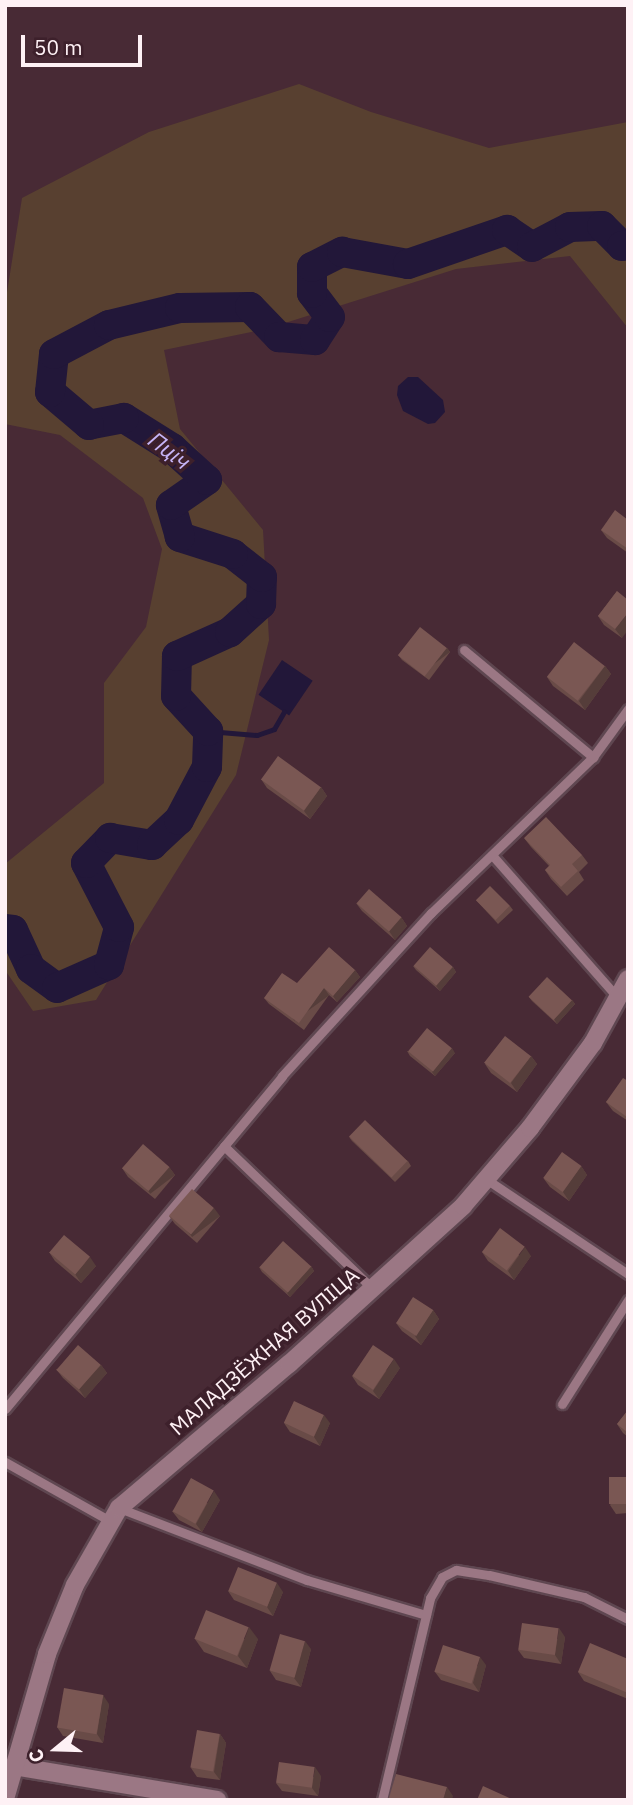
<!DOCTYPE html>
<html>
<head>
<meta charset="utf-8">
<style>
  body { margin:0 }
  #map { position:relative; width:633px; height:1805px; overflow:hidden; background:#482a35; font-family:"IBM Plex Sans",sans-serif }
  div>[style] { position:absolute }
  .green>* { inset:0; background:#584030 }
  .water>* { inset:0; background:#221739; transform-origin:0 0 }
  .stream>* { height:5px; margin:-2.5px; padding:0 2.5px; transform-origin:2.5px; border-radius:2.5px; background:#221739 }
  .river>* { height:30px; margin:-15px; padding:0 15px; transform-origin:15px; border-radius:15px; background:#221739 }
  .roads { filter:drop-shadow(2px 0 #5f4751) drop-shadow(-2px 0 #5f4751) drop-shadow(0 2px #5f4751) drop-shadow(0 -2px #5f4751) }
  .service>* { height:9px; margin:-4.5px; padding:0 4.5px; transform-origin:4.5px; border-radius:4.5px; background:#9b7784 }
  .minor>* { height:18px; margin:-9px; padding:0 9px; transform-origin:9px; border-radius:9px; background:#9b7784 }
  .tertiary>* { height:18px; margin:-9px; padding:0 9px; transform-origin:9px; border-radius:9px; background:#9b7784 }
  .wall>* { inset:0; background:#694b47 }
  .shaded-wall>* { inset:0; background:#553d3a; transform-origin:0 0 }
  .building>* { inset:0; background:#7a5753; transform-origin:0 0 }
  span { translate:-50% -50%; white-space:nowrap; text-align:center; line-height:1.15; -webkit-text-stroke:7px #3d202b; paint-order:stroke }
  .street-label { font-size:21px; color:#fef1f5 }
  .water-label { font-size:23px; color:#c6b5f7; font-style:italic }
  .frame { position:absolute; inset:0; border:7px solid #fef1f5; pointer-events:none }
  .north { position:absolute; left:21px; top:1714px; width:70px; height:70px; -webkit-text-stroke:5px #3d202b; paint-order:stroke; rotate:251deg; font-size:19px; font-weight:700; line-height:28px; text-align:center; color:#fef1f5 }
  .north::after { content:''; display:block; margin:auto; width:24px; height:32px; background:#fef1f5; clip-path:polygon(50% 0,100% 100%,50% 72%,0 100%) }
  .scale { position:absolute; left:21px; top:35px; width:121px; height:32px; box-sizing:border-box; border:4px solid #fef1f5; border-top:0; padding-left:9px; font-size:21px; line-height:24px; white-space:nowrap; color:#fef1f5; -webkit-text-stroke:5px #3d202b; paint-order:stroke }
</style>
</head>
<body>
<div id="map">
  <div class="green">
    <div style="clip-path:polygon(299px 84px,371px 112px,489px 148px,628px 122px,628px 328px,570px 256px,456px 269px,266px 329px,164px 350px,180px 429px,263px 530px,269px 640px,236px 775px,96px 1000px,33px 1011px,5px 970px,5px 864px,104px 783px,104px 683px,146px 627px,162px 549px,143px 498px,60px 435px,5px 424px,5px 305px,22px 198px,149px 132px)"></div>
  </div>
  <div class="water">
    <div style="clip-path:polygon(408px 377px,418px 377px,443px 400px,445px 412px,435px 423px,428px 424px,403px 411px,397px 395px,398px 386px)"></div>
    <div style="left:282px;top:660px;width:37px;height:42px;rotate:34deg"></div>
  </div>
  <div class="stream">
    <div style="left:208px;top:731px;width:49px;rotate:4.7deg"></div>
    <div style="left:257px;top:735px;width:18px;rotate:-19deg"></div>
    <div style="left:274px;top:729px;width:20px;rotate:-60deg"></div>
  </div>
  <div class="river">
    <div style="left:5px;top:929px;width:8px;rotate:7deg"></div>
    <div style="left:13px;top:930px;width:43px;rotate:65.2deg"></div>
    <div style="left:31px;top:969px;width:32px;rotate:36deg"></div>
    <div style="left:57px;top:988px;width:57px;rotate:-23.9deg"></div>
    <div style="left:109px;top:965px;width:39px;rotate:-75deg"></div>
    <div style="left:119px;top:927px;width:72px;rotate:-117.3deg"></div>
    <div style="left:86px;top:863px;width:35px;rotate:-46deg"></div>
    <div style="left:110px;top:838px;width:43px;rotate:9.5deg"></div>
    <div style="left:152px;top:845px;width:37px;rotate:-43deg"></div>
    <div style="left:179px;top:820px;width:60px;rotate:-62.2deg"></div>
    <div style="left:207px;top:767px;width:36px;rotate:-88deg"></div>
    <div style="left:208px;top:731px;width:47px;rotate:-132.4deg"></div>
    <div style="left:176px;top:696px;width:40px;rotate:-88.6deg"></div>
    <div style="left:177px;top:656px;width:58px;rotate:-24.4deg"></div>
    <div style="left:230px;top:632px;width:42px;rotate:-42.1deg"></div>
    <div style="left:261px;top:604px;width:27px;rotate:-88deg"></div>
    <div style="left:262px;top:577px;width:37px;rotate:-142deg"></div>
    <div style="left:233px;top:554px;width:56px;rotate:-162.2deg"></div>
    <div style="left:180px;top:537px;width:33px;rotate:-106deg"></div>
    <div style="left:171px;top:505px;width:44px;rotate:-34.8deg"></div>
    <div style="left:207px;top:480px;width:47px;rotate:-137.6deg"></div>
    <div style="left:172px;top:448px;width:57px;rotate:-148deg"></div>
    <div style="left:124px;top:418px;width:36px;rotate:169deg"></div>
    <div style="left:89px;top:425px;width:51px;rotate:-139.8deg"></div>
    <div style="left:50px;top:392px;width:38px;rotate:-84deg"></div>
    <div style="left:54px;top:354px;width:62px;rotate:-27.8deg"></div>
    <div style="left:109px;top:325px;width:73px;rotate:-13.5deg"></div>
    <div style="left:180px;top:308px;width:70px;rotate:-0.8deg"></div>
    <div style="left:250px;top:307px;width:42px;rotate:46deg"></div>
    <div style="left:279px;top:337px;width:36px;rotate:5deg"></div>
    <div style="left:315px;top:340px;width:27px;rotate:-57deg"></div>
    <div style="left:330px;top:317px;width:30px;rotate:-127deg"></div>
    <div style="left:312px;top:293px;width:26px;rotate:-90deg"></div>
    <div style="left:312px;top:267px;width:34px;rotate:-27deg"></div>
    <div style="left:342px;top:252px;width:67px;rotate:10.3deg"></div>
    <div style="left:408px;top:264px;width:105px;rotate:-19deg"></div>
    <div style="left:507px;top:230px;width:30px;rotate:34deg"></div>
    <div style="left:532px;top:247px;width:43px;rotate:-27.8deg"></div>
    <div style="left:570px;top:227px;width:32px;rotate:-2deg"></div>
    <div style="left:602px;top:226px;width:28px;rotate:45deg"></div>
    <div style="left:622px;top:246px;width:6px;rotate:-9deg"></div>
  </div>
  <div class="roads">
    <div class="service">
      <div style="left:464px;top:650px;width:168px;rotate:39.7deg"></div>
      <div style="left:492px;top:855px;width:191px;rotate:48.6deg"></div>
      <div style="left:224px;top:1146px;width:205px;rotate:43.8deg"></div>
      <div style="left:486px;top:1179px;width:171px;rotate:33.8deg"></div>
      <div style="left:562px;top:1404px;width:123px;rotate:-57.6deg"></div>
      <div style="left:5px;top:1409px;width:433px;rotate:-50.2deg"></div>
      <div style="left:282px;top:1076px;width:221px;rotate:-47.6deg"></div>
      <div style="left:431px;top:913px;width:225px;rotate:-43.9deg"></div>
      <div style="left:593px;top:757px;width:59px;rotate:-53.9deg"></div>
      <div style="left:5px;top:1462px;width:120px;rotate:29.3deg"></div>
      <div style="left:119px;top:1508px;width:201px;rotate:21deg"></div>
      <div style="left:307px;top:1580px;width:124px;rotate:16.4deg"></div>
      <div style="left:382px;top:1800px;width:208px;rotate:-76.6deg"></div>
      <div style="left:430px;top:1598px;width:24px;rotate:-60deg"></div>
      <div style="left:442px;top:1577px;width:16px;rotate:-27deg"></div>
      <div style="left:456px;top:1570px;width:33px;rotate:9deg"></div>
      <div style="left:489px;top:1575px;width:98px;rotate:13deg"></div>
      <div style="left:584px;top:1597px;width:49px;rotate:26.6deg"></div>
    </div>
    <div class="minor">
      <div style="left:14px;top:1766px;width:206px;rotate:9.5deg"></div>
    </div>
    <div class="tertiary">
      <div style="left:5px;top:1799px;width:151px;rotate:-73.8deg"></div>
      <div style="left:47px;top:1654px;width:74px;rotate:-67.9deg"></div>
      <div style="left:75px;top:1585px;width:89px;rotate:-60.3deg"></div>
      <div style="left:119px;top:1508px;width:223px;rotate:-40.3deg"></div>
      <div style="left:289px;top:1364px;width:235px;rotate:-42.2deg"></div>
      <div style="left:463px;top:1206px;width:103px;rotate:-49.3deg"></div>
      <div style="left:530px;top:1128px;width:106px;rotate:-53.5deg"></div>
      <div style="left:593px;top:1043px;width:73px;rotate:-61.3deg"></div>
    </div>
  </div>
  <div class="wall">
    <div style="clip-path:polygon(628px 520px,628px 553px,607px 538px,601px 530px)"></div>
    <div style="clip-path:polygon(617px 591px,622px 638px,604px 625px,598px 616px)"></div>
    <div style="clip-path:polygon(447px 648px,450px 652px,429px 680px,402px 660px,399px 656px)"></div>
    <div style="clip-path:polygon(605px 666px,611px 674px,585px 710px,553px 686px,547px 677px)"></div>
    <div style="clip-path:polygon(261px 779px,321px 787px,327px 796px,310px 819px,267px 788px)"></div>
    <div style="clip-path:polygon(524px 838px,582px 855px,588px 863px,579px 872px,584px 880px,567px 896px,551px 879px,545px 870px,549px 866px,531px 847px)"></div>
    <div style="clip-path:polygon(476px 900px,510px 906px,513px 910px,498px 924px)"></div>
    <div style="clip-path:polygon(356px 903px,401px 917px,407px 926px,395px 940px,362px 911px)"></div>
    <div style="clip-path:polygon(413px 966px,453px 967px,456px 972px,440px 991px,416px 970px)"></div>
    <div style="clip-path:polygon(355px 970px,360px 977px,337px 1002px,329px 995px,304px 1030px,269px 1004px,264px 998px)"></div>
    <div style="clip-path:polygon(529px 997px,572px 1000px,575px 1004px,557px 1024px,532px 1001px)"></div>
    <div style="clip-path:polygon(407px 1051px,455px 1053px,435px 1076px,410px 1056px)"></div>
    <div style="clip-path:polygon(531px 1056px,537px 1064px,517px 1092px,491px 1073px,485px 1064px)"></div>
    <div style="clip-path:polygon(628px 1081px,628px 1121px,613px 1111px,606px 1102px)"></div>
    <div style="clip-path:polygon(349px 1137px,408px 1161px,411px 1166px,395px 1182px,352px 1141px)"></div>
    <div style="clip-path:polygon(581px 1166px,587px 1175px,569px 1201px,550px 1187px,544px 1179px)"></div>
    <div style="clip-path:polygon(169px 1167px,175px 1175px,155px 1199px,128px 1177px,122px 1168px)"></div>
    <div style="clip-path:polygon(169px 1216px,220px 1216px,197px 1243px,175px 1224px)"></div>
    <div style="clip-path:polygon(49px 1252px,96px 1266px,81px 1283px,55px 1261px)"></div>
    <div style="clip-path:polygon(482px 1252px,531px 1256px,514px 1280px,488px 1261px)"></div>
    <div style="clip-path:polygon(311px 1266px,314px 1271px,290px 1297px,262px 1272px,259px 1267px)"></div>
    <div style="clip-path:polygon(433px 1310px,439px 1319px,421px 1345px,402px 1331px,396px 1323px)"></div>
    <div style="clip-path:polygon(101px 1365px,107px 1373px,85px 1398px,63px 1378px,56px 1369px)"></div>
    <div style="clip-path:polygon(400px 1368px,379px 1399px,358px 1385px,352px 1376px)"></div>
    <div style="clip-path:polygon(628px 1410px,628px 1437px,623px 1433px,617px 1424px)"></div>
    <div style="clip-path:polygon(284px 1423px,330px 1423px,320px 1446px,290px 1432px)"></div>
    <div style="clip-path:polygon(628px 1477px,628px 1513px,616px 1514px,610px 1505px)"></div>
    <div style="clip-path:polygon(220px 1500px,202px 1532px,179px 1520px,172px 1511px)"></div>
    <div style="clip-path:polygon(228px 1591px,283px 1592px,273px 1616px,234px 1600px)"></div>
    <div style="clip-path:polygon(565px 1637px,561px 1664px,524px 1658px,518px 1650px)"></div>
    <div style="clip-path:polygon(195px 1639px,258px 1639px,247px 1668px,204px 1652px)"></div>
    <div style="clip-path:polygon(311px 1649px,301px 1687px,276px 1680px,270px 1671px)"></div>
    <div style="clip-path:polygon(628px 1659px,628px 1699px,584px 1681px,578px 1672px)"></div>
    <div style="clip-path:polygon(486px 1665px,479px 1692px,441px 1680px,435px 1672px)"></div>
    <div style="clip-path:polygon(109px 1704px,103px 1743px,63px 1736px,57px 1727px)"></div>
    <div style="clip-path:polygon(220px 1734px,226px 1743px,220px 1780px,197px 1777px,191px 1768px)"></div>
    <div style="clip-path:polygon(321px 1776px,318px 1796px,282px 1791px,276px 1783px)"></div>
  </div>
  <div class="shaded-wall">
    <div style="clip-path:polygon(628px 613px,628px 630px,622px 638px,615px 629px)"></div>
    <div style="left:447px;top:648px;width:5px;height:35px;rotate:53deg"></div>
    <div style="clip-path:polygon(605px 666px,611px 674px,585px 710px,579px 701px)"></div>
    <div style="clip-path:polygon(321px 787px,327px 796px,310px 819px,304px 811px)"></div>
    <div style="clip-path:polygon(401px 917px,407px 926px,395px 940px,389px 931px)"></div>
    <div style="clip-path:polygon(453px 967px,456px 972px,440px 991px,436px 986px)"></div>
    <div style="clip-path:polygon(355px 970px,360px 977px,337px 1002px,333px 996px)"></div>
    <div style="left:324px;top:988px;width:9px;height:43px;rotate:54deg"></div>
    <div style="clip-path:polygon(572px 1000px,575px 1004px,557px 1024px,554px 1019px)"></div>
    <div style="clip-path:polygon(452px 1048px,455px 1053px,435px 1076px,432px 1072px)"></div>
    <div style="clip-path:polygon(531px 1056px,537px 1064px,517px 1092px,511px 1083px)"></div>
    <div style="clip-path:polygon(581px 1166px,587px 1175px,569px 1201px,563px 1192px)"></div>
    <div style="left:169px;top:1167px;width:10px;height:31px;rotate:53deg"></div>
    <div style="left:214px;top:1208px;width:10px;height:35px;rotate:53deg"></div>
    <div style="clip-path:polygon(525px 1247px,531px 1256px,514px 1280px,508px 1271px)"></div>
    <div style="clip-path:polygon(90px 1257px,96px 1266px,81px 1283px,75px 1274px)"></div>
    <div style="clip-path:polygon(311px 1266px,314px 1271px,290px 1297px,287px 1293px)"></div>
    <div style="clip-path:polygon(433px 1310px,439px 1319px,421px 1345px,415px 1336px)"></div>
    <div style="clip-path:polygon(394px 1359px,400px 1368px,379px 1399px,373px 1391px)"></div>
    <div style="clip-path:polygon(101px 1365px,107px 1373px,85px 1398px,79px 1389px)"></div>
    <div style="clip-path:polygon(324px 1415px,330px 1423px,320px 1446px,314px 1437px)"></div>
    <div style="clip-path:polygon(214px 1491px,220px 1500px,202px 1532px,196px 1524px)"></div>
    <div style="clip-path:polygon(277px 1583px,283px 1592px,273px 1616px,267px 1607px)"></div>
    <div style="clip-path:polygon(249px 1627px,258px 1639px,247px 1668px,238px 1656px)"></div>
    <div style="clip-path:polygon(559px 1628px,565px 1637px,561px 1664px,555px 1655px)"></div>
    <div style="clip-path:polygon(305px 1641px,311px 1649px,301px 1687px,294px 1678px)"></div>
    <div style="clip-path:polygon(480px 1657px,486px 1665px,479px 1692px,473px 1683px)"></div>
    <div style="clip-path:polygon(103px 1695px,109px 1704px,103px 1743px,97px 1734px)"></div>
    <div style="clip-path:polygon(220px 1734px,226px 1743px,220px 1780px,214px 1772px)"></div>
    <div style="clip-path:polygon(315px 1767px,321px 1776px,318px 1796px,312px 1788px)"></div>
    <div style="clip-path:polygon(447px 1787px,453px 1796px,452px 1800px,443px 1800px)"></div>
  </div>
  <div class="building">
    <div style="clip-path:polygon(615px 510px,628px 520px,628px 549px,601px 530px)"></div>
    <div style="clip-path:polygon(617px 591px,628px 600px,628px 613px,615px 629px,598px 616px)"></div>
    <div style="left:420px;top:627px;width:34px;height:36px;rotate:38deg"></div>
    <div style="left:574px;top:642px;width:39px;height:44px;rotate:38deg"></div>
    <div style="left:278px;top:756px;width:53px;height:29px;rotate:36deg"></div>
    <div style="clip-path:polygon(546px 817px,582px 855px,572px 864px,578px 871px,561px 887px,545px 870px,550px 865px,524px 838px)"></div>
    <div style="left:490px;top:886px;width:28px;height:20px;rotate:45deg"></div>
    <div style="left:369px;top:889px;width:43px;height:19px;rotate:41deg"></div>
    <div style="clip-path:polygon(329px 947px,355px 970px,333px 996px,324px 988px,299px 1023px,264px 998px,282px 973px,297px 983px)"></div>
    <div style="left:430px;top:947px;width:30px;height:25px;rotate:41deg"></div>
    <div style="left:547px;top:977px;width:34px;height:27px;rotate:43deg"></div>
    <div style="left:427px;top:1028px;width:32px;height:30px;rotate:39deg"></div>
    <div style="left:505px;top:1036px;width:33px;height:34px;rotate:38deg"></div>
    <div style="clip-path:polygon(623px 1078px,628px 1081px,627px 1117px,606px 1102px)"></div>
    <div style="left:365px;top:1120px;width:59px;height:23px;rotate:44deg"></div>
    <div style="left:143px;top:1144px;width:35px;height:32px;rotate:41deg"></div>
    <div style="left:562px;top:1152px;width:24px;height:32px;rotate:36deg"></div>
    <div style="left:192px;top:1189px;width:29px;height:35px;rotate:41deg"></div>
    <div style="left:500px;top:1228px;width:31px;height:30px;rotate:37deg"></div>
    <div style="left:64px;top:1235px;width:34px;height:23px;rotate:40deg"></div>
    <div style="left:283px;top:1241px;width:38px;height:35px;rotate:42deg"></div>
    <div style="left:413px;top:1297px;width:24px;height:31px;rotate:33deg"></div>
    <div style="left:78px;top:1345px;width:30px;height:33px;rotate:41deg"></div>
    <div style="left:373px;top:1345px;width:25px;height:37px;rotate:34deg"></div>
    <div style="left:294px;top:1401px;width:33px;height:24px;rotate:25deg"></div>
    <div style="clip-path:polygon(628px 1410px,628px 1433px,617px 1424px)"></div>
    <div style="left:628px;top:1477px;width:27px;height:19px;rotate:90deg"></div>
    <div style="left:191px;top:1478px;width:26px;height:38px;rotate:29deg"></div>
    <div style="left:238px;top:1567px;width:42px;height:26px;rotate:22deg"></div>
    <div style="left:206px;top:1610px;width:46px;height:31px;rotate:22deg"></div>
    <div style="left:522px;top:1623px;width:37px;height:27px;rotate:8deg"></div>
    <div style="left:280px;top:1634px;width:26px;height:38px;rotate:16deg"></div>
    <div style="clip-path:polygon(590px 1643px,628px 1659px,628px 1693px,578px 1672px)"></div>
    <div style="left:443px;top:1645px;width:39px;height:28px;rotate:18deg"></div>
    <div style="left:64px;top:1688px;width:40px;height:40px;rotate:10deg"></div>
    <div style="left:197px;top:1730px;width:23px;height:38px;rotate:10deg"></div>
    <div style="left:279px;top:1762px;width:36px;height:21px;rotate:8deg"></div>
    <div style="clip-path:polygon(396px 1774px,447px 1787px,443px 1800px,397px 1800px,389px 1798px)"></div>
    <div style="clip-path:polygon(483px 1786px,514px 1800px,477px 1800px)"></div>
  </div>
  <div class="street-label">
    <span style="left:264px;top:1351px;rotate:-41deg">МАЛАДЗЁЖНАЯ ВУЛІЦА</span>
  </div>
  <div class="water-label">
    <span style="left:170px;top:450px;rotate:37deg">Пціч</span>
  </div>
  <div class="frame"></div>
  <div class="north">С</div>
  <div class="scale">50 m</div>
</div>
</body>
</html>
